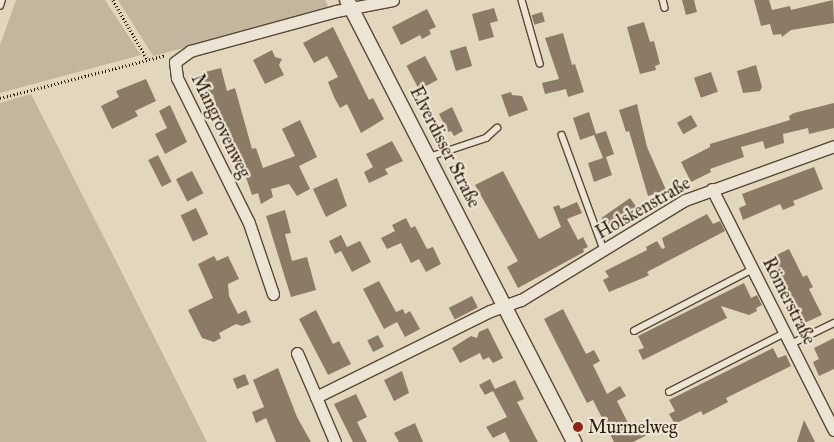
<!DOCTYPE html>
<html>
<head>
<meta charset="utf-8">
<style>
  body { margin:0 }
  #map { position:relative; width:834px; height:442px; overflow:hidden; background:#e2d6bd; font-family:"IM FELL Great Primer",serif }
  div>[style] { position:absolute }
  .green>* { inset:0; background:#c3b69e }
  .building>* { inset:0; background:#8b7b66; transform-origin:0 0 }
  .path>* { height:2.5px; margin-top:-1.25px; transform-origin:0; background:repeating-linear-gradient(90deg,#2c1908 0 1px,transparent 0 3.5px) }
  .roads { filter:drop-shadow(1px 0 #5a4835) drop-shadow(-1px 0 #5a4835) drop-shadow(0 1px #5a4835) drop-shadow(0 -1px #5a4835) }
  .service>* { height:5.5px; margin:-2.75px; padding:0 2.75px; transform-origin:2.75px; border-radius:2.75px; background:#ece4d4 }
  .minor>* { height:11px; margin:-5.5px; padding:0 5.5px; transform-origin:5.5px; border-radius:5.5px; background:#ece4d4 }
  .tertiary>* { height:14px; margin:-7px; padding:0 7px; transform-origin:7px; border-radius:7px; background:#ece4d4 }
  .dots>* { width:14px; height:14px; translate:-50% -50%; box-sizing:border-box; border:2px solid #ece4d4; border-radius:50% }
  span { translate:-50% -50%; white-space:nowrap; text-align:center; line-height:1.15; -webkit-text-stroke:4.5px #ece4d4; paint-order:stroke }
  .street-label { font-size:18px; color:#2c1908 }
  .poi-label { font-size:18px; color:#2c1908 }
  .left { translate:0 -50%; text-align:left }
</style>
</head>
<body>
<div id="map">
  <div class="green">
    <div style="clip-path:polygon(16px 0,105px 0,141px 55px,0 93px,0 45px)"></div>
    <div style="clip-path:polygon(118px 0,325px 0,330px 10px,153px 56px)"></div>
    <div style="clip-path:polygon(31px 94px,118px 265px,207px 442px,0 442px,0 103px)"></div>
  </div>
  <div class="building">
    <div style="clip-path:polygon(682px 0,694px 0,697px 12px,686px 15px)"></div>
    <div style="clip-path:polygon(754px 0,769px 0,772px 10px,790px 6px,791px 10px,833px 0,834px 23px,791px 30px,782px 37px,781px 34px,773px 35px,770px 24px,761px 26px)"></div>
    <div style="clip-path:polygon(494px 8px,498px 21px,490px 23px,494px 37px,479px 41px,472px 14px)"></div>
    <div style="clip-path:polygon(427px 9px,436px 27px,429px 30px,431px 34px,422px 39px,420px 35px,401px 45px,392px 27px)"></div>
    <div style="left:542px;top:12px;width:10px;height:11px;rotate:73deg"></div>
    <div style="clip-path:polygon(644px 22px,650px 42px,654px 41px,660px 64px,655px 66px,656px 70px,640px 74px,627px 27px)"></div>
    <div style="clip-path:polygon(333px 27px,369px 100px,373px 98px,384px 119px,361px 133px,347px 104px,340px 108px,334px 97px,328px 82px,338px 77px,327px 56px,314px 63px,303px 43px)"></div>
    <div style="clip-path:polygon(563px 33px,572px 65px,575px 64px,584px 92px,568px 97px,566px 89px,545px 94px,542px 83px,559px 79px,545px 38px)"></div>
    <div style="left:466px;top:46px;width:21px;height:17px;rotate:73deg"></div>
    <div style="clip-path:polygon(272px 50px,275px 57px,282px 59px,279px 65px,284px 75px,265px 84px,253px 60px)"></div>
    <div style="left:425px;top:56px;width:27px;height:21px;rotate:62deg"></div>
    <div style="clip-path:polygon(756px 65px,762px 87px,760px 91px,743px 93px,737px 71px)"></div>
    <div style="clip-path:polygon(221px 68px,227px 91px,235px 88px,252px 149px,256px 148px,263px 168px,295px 156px,282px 129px,300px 120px,317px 157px,299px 166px,310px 189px,297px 196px,289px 184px,271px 189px,273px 197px,261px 204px,258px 193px,252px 195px,234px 142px,230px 143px,224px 124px,221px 125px,213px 94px,207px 96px,201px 73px)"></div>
    <div style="left:711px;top:72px;width:21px;height:18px;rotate:71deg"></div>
    <div style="clip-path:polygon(146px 79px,156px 101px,135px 111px,138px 116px,112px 129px,101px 106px,119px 97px,116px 91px)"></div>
    <div style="clip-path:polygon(511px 92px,512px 95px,522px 96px,528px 110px,509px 117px,501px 95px)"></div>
    <div style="clip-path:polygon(834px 103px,834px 128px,809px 134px,808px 128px,783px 134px,784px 143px,765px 149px,763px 141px,741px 147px,744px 157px,710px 169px,711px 172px,691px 182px,681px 162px,710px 147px,710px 144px,790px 120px,789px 116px,794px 113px)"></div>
    <div style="clip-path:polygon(637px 104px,647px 147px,666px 190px,648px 196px,629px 131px,626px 132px,619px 110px)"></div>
    <div style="clip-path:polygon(170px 105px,187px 142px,165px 154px,155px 134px,167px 128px,159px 111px)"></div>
    <div style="clip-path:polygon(452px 107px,463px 131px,454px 136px,451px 131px,448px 132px,439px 114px)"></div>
    <div style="clip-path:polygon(589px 112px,596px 134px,606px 131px,614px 154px,606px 157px,612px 175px,594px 182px,588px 163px,603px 158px,594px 135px,580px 140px,573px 118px)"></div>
    <div style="left:691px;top:115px;width:13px;height:16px;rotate:61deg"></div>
    <div style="clip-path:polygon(392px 141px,403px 161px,385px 169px,388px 174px,369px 183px,364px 172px,373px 167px,366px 154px)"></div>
    <div style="left:158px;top:155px;width:30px;height:11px;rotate:63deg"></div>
    <div style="clip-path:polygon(814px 167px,823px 189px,793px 201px,795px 205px,783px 210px,780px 204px,743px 220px,739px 208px,746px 205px,742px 194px)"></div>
    <div style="left:192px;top:171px;width:25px;height:18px;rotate:63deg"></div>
    <div style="clip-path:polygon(503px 171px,539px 239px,561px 227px,553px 207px,559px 205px,561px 209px,577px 202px,582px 213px,567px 219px,578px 240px,583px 237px,588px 247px,583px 249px,584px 252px,518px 288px,507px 267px,518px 261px,475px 185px)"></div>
    <div style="clip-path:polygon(337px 178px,347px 206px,326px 217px,313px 189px)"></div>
    <div style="left:630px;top:198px;width:16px;height:35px;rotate:55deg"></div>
    <div style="left:196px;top:208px;width:29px;height:17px;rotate:65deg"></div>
    <div style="clip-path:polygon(285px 210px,291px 233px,285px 234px,292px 261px,307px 257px,316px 290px,291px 297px,266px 216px)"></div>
    <div style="clip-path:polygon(707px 214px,713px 224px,720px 221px,725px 231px,647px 272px,649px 275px,643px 278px,609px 292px,603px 280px,609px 277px,605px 271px,647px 250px,646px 247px,657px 241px,662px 249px,665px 248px,662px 238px)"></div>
    <div style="clip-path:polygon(406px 218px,411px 228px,415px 226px,427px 249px,433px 247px,441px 264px,426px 272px,419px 259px,411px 263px,401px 243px,387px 249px,381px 238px,395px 231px,392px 225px)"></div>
    <div style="clip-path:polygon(341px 235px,347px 247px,360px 241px,371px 262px,352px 272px,341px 251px,335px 254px,329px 241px)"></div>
    <div style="clip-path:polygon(789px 249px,803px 277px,807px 275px,813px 287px,809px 289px,822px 315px,800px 325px,768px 259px)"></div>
    <div style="clip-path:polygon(214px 256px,217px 261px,228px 256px,239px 279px,228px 284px,229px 296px,238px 314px,246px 310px,251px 322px,242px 326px,236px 324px,219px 333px,221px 338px,214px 342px,202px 338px,188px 310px,213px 298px,198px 264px)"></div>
    <div style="clip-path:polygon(379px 281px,396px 312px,403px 309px,405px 314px,410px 311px,420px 329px,405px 337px,397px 322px,384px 329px,363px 289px)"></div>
    <div style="clip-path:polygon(744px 283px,751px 298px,757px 295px,762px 305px,756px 308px,757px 311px,749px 315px,721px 306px,727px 318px,643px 360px,638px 350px,644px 348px,638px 336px)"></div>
    <div style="left:472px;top:296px;width:13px;height:26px;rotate:63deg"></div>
    <div style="clip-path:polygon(563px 309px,586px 354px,594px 350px,600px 361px,593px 365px,607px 394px,620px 386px,626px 396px,617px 401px,631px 429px,641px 424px,647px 435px,633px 442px,614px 442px,593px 400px,587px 403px,544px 319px)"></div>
    <div style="clip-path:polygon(316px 310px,333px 344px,339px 341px,351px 364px,328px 375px,299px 319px)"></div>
    <div style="clip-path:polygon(488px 328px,503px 358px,493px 363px,489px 357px,483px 360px,480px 353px,460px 363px,452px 348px,471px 336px,477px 338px,479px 332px)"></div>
    <div style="left:378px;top:335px;width:13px;height:12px;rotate:63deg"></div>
    <div style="clip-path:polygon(834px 338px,834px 369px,819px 376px,813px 362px,819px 359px,814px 348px)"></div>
    <div style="clip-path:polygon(773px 348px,778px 358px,786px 355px,791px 366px,726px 398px,728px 402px,703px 415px,701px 411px,675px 424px,669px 414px,675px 411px,669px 400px)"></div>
    <div style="clip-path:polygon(278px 368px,297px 417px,311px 442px,276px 442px,266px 418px,256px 423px,252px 412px,264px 407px,253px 380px)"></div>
    <div style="clip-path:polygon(402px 371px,409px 393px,394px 401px,384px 380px)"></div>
    <div style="left:245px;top:374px;width:11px;height:13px;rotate:68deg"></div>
    <div style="clip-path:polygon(490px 379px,495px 389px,515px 380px,524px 399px,517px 402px,538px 442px,510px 442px,505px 432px,493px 438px,486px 427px,507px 417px,493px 391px,485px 395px,479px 385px)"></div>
    <div style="clip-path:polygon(356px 394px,367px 417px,357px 422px,367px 442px,353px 442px,334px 404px)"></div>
    <div style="clip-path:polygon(804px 420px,815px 442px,797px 442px)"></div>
    <div style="clip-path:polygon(415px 423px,423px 442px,399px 442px,394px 433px)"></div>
  </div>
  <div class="path">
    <div style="left:113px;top:0;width:68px;rotate:60deg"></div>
    <div style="left:0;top:98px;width:171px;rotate:-14.5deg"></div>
  </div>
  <div class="roads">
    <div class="service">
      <div style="left:522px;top:0;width:66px;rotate:74.1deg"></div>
      <div style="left:663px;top:0;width:8px;rotate:76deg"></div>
      <div style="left:0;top:6px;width:6px;rotate:-72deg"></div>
      <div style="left:562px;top:135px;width:122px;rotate:69.9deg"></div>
      <div style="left:429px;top:157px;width:60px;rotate:-18.4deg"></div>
      <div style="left:486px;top:138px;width:15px;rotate:-42deg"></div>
      <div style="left:634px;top:331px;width:134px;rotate:-27.5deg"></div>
      <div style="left:791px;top:344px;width:48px;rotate:-26deg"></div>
      <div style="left:669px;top:392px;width:130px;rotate:-27deg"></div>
    </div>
    <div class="minor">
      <div style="left:712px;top:189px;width:270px;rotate:63.2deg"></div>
      <div style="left:273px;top:294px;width:75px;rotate:-108.7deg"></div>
      <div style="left:249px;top:223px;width:162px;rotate:-116.4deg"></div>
      <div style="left:177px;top:78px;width:16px;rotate:-97deg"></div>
      <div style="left:175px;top:62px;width:19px;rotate:-36deg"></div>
      <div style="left:190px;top:51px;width:151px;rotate:-15.3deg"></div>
      <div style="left:336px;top:11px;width:58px;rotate:-10.9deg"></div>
      <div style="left:297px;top:353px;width:48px;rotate:66.6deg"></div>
      <div style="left:335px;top:442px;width:49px;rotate:-112.9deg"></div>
      <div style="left:316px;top:397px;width:194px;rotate:-26.3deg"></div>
      <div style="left:490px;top:311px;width:33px;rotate:-20deg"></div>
      <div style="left:521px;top:300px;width:192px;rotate:-31.4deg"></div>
      <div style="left:685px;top:200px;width:158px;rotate:-19.9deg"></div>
    </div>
    <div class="tertiary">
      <div style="left:347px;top:0;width:497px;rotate:62.8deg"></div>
    </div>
  </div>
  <div class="dots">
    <div style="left:578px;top:427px;background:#8f2418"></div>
  </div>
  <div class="street-label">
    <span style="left:221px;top:126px;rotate:64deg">Mangrovenweg</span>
    <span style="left:445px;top:147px;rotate:63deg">Elverdisser Straße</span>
    <span style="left:643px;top:208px;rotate:-30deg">Holskenstraße</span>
    <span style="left:789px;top:301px;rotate:63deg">Römerstraße</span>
  </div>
  <div class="poi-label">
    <span class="left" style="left:588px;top:427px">Murmelweg</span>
  </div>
</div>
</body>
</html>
